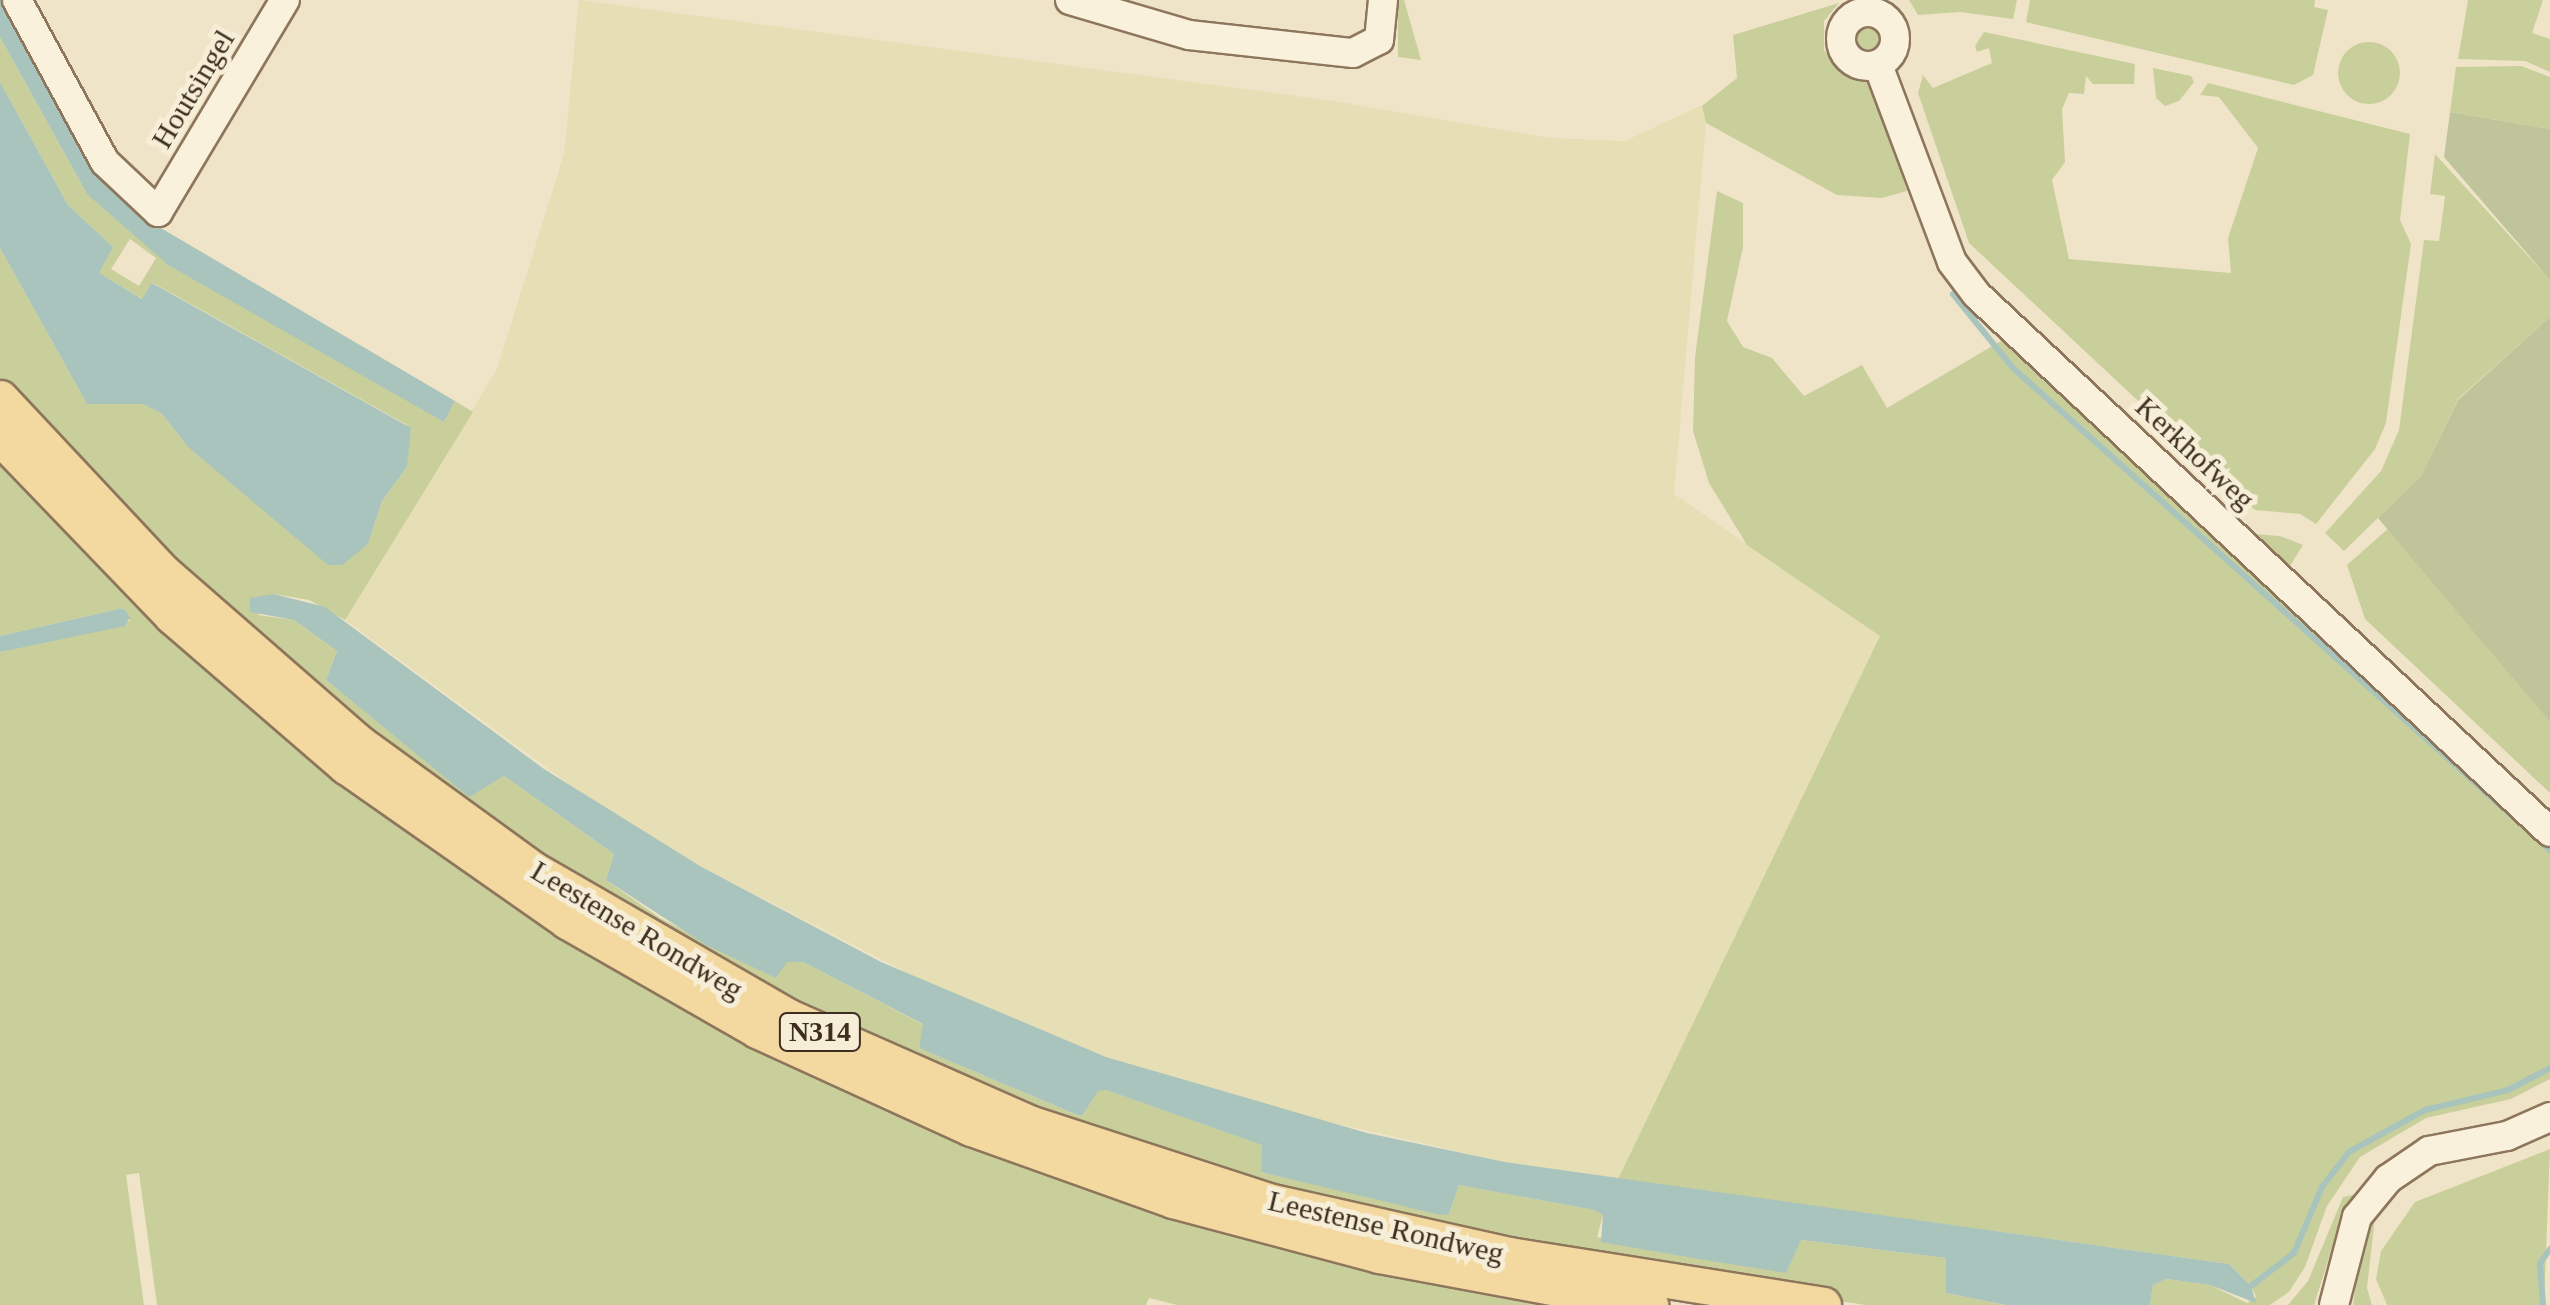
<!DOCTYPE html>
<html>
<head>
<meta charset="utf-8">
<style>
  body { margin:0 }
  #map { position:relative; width:2550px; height:1305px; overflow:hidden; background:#f0e4c8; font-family:"Times New Roman",serif }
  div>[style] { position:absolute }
  .farmland>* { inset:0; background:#e6deb5 }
  .green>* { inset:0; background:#c9cf9b }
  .round { border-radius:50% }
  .cemetery>* { inset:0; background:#bfc49a }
  .water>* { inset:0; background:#a9c4bc }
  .stream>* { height:6px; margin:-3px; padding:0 3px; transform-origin:3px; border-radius:3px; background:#a9c4bc }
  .roads { filter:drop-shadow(2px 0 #8d765c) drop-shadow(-2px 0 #8d765c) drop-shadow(0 2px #8d765c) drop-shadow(0 -2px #8d765c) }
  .minor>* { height:28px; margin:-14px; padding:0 14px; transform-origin:14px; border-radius:14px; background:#faf1dc }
  .minor>.ring { margin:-14px; padding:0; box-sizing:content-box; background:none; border:28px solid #faf1dc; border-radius:50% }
  .major>* { height:35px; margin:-17.5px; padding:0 17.5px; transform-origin:17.5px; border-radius:17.5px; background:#f3d9a0 }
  span { translate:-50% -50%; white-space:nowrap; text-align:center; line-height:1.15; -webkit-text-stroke:10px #f7eed8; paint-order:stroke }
  .shield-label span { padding:2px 8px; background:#f7eed8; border:2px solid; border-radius:8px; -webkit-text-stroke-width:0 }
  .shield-label { font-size:28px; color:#3d2e20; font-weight:700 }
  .street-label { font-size:30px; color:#3d2e20 }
</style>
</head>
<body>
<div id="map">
  <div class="farmland">
    <div style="clip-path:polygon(579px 0,1334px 101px,1550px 138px,1625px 141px,1702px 105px,1706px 123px,1674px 494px,1881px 636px,1618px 1179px,1505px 1162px,1307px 1117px,1106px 1057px,931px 985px,700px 866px,599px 806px,345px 620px,497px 369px,564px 154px)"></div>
  </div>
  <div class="green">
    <div style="clip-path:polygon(1398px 0,1404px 0,1421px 60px,1398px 57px)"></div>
    <div style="clip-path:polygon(1909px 0,2017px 0,2013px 19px,1960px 12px,1918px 15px)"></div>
    <div style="clip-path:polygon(2030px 0,2315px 0,2314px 7px,2328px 10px,2313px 75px,2294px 85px,2026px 22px)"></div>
    <div style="clip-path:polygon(2468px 0,2543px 0,2532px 33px,2550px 39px,2550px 72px,2525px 61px,2458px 59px)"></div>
    <div style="clip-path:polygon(1839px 3px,1824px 21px,1824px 50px,1842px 73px,1872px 79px,1907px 191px,1882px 198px,1837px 195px,1706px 123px,1702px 106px,1737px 78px,1733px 35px)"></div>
    <div class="round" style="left:1853px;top:25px;width:28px;height:28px"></div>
    <div style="clip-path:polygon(1984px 32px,2135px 64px,2134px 84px,2093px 84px,2086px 76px,2084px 94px,2069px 93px,2062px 109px,2065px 162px,2052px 180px,2069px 259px,2231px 273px,2228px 238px,2258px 148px,2219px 97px,2200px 95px,2208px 83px,2410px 134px,2400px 220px,2411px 244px,2386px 423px,2375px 449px,2316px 524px,2300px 514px,2255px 510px,1969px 243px,1918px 93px,1923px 75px,1933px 88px,1992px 63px,1989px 48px,1977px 52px,1975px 46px)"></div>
    <div style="clip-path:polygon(evenodd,0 37px,87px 194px,444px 422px,455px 401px,473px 412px,345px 620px,309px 600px,274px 594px,258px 615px,294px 620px,337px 651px,326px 680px,469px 796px,504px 776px,614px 854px,606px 880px,660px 918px,775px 977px,786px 962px,803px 962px,924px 1025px,919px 1048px,1075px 1114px,1082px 1116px,1098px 1090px,1106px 1090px,1263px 1145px,1261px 1172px,1449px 1214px,1459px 1185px,1595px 1210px,1603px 1215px,1597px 1237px,1687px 1257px,1800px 1240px,1946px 1258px,1946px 1293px,2006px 1305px,1866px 1305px,1694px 1280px,1138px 1156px,673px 948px,285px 673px,0 387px,0 248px,87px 404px,142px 404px,161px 413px,188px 447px,347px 557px,368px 544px,382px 501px,407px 467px,407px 425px,153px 283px,143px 299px,98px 273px,113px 247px,68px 205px,0 82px,0 37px,130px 239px,156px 258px,139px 286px,111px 269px,130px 239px)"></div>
    <div class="round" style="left:2338px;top:42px;width:62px;height:62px"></div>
    <div style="clip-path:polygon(2521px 66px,2550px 77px,2550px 129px,2450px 112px,2456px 67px)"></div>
    <div style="clip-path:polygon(2153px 68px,2191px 76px,2194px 82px,2179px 101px,2165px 106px,2156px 98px)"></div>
    <div style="clip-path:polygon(2435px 154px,2550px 280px,2550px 317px,2458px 399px,2421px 476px,2344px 551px,2325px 533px,2381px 471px,2399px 430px,2424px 240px,2439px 241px,2445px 196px,2430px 194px)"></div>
    <div style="clip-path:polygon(1717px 191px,1743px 203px,1743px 247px,1727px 321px,1743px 347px,1772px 358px,1804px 396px,1862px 365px,1887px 408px,2011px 335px,2550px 840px,2550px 1079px,2511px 1099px,2426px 1118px,2360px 1157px,2327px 1206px,2305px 1267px,2289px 1292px,2270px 1305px,2150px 1305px,2153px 1285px,2167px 1279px,2210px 1285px,2247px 1303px,2256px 1297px,2251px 1286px,2229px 1264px,1618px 1179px,1880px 636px,1747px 545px,1709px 483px,1693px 431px,1695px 357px)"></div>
    <div style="clip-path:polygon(0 450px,651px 979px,1610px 1305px,1177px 1305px,1149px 1298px,1146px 1305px,157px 1305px,139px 1173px,126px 1175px,144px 1305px,0 1305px,0 652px,130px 621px,123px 608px,0 636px)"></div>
    <div style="clip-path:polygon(2390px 527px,2550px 722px,2550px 793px,2365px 619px,2347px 565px)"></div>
    <div style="clip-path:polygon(2254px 534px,2280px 536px,2303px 545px,2290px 566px)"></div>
    <div style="clip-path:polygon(2550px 1149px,2544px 1305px,2387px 1305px,2376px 1279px,2381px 1251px,2415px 1202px)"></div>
    <div style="clip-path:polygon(2361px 1193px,2340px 1223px,2314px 1305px,2288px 1305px,2308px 1281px,2343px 1197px)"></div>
    <div style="clip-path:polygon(2376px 1208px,2367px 1288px,2372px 1305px,2353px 1305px,2361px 1241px)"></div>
  </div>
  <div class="cemetery">
    <div style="clip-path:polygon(2450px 112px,2550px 129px,2550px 280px,2444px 157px)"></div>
    <div style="clip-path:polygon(2550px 317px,2550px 722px,2378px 518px,2421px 476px,2458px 400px)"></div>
  </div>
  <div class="water">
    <div style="clip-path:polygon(0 0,95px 167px,137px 214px,455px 401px,444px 422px,168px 265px,87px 194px,0 37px)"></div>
    <div style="clip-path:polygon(0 82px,68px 205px,113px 247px,99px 273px,142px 299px,152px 283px,411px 428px,407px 467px,382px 501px,368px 544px,342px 565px,328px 565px,188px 447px,161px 413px,142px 404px,87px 404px,0 248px)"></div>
    <div style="clip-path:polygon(274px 594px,325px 607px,544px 769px,700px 866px,881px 962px,1106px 1057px,1367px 1133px,1505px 1162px,2229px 1264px,2251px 1286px,2256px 1303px,2210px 1285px,2167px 1279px,2153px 1285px,2150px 1305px,2006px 1305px,1946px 1293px,1946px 1258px,1801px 1240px,1786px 1273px,1687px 1257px,1601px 1242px,1603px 1215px,1594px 1210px,1459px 1185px,1449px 1214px,1441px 1215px,1261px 1172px,1262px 1145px,1106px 1090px,1098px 1091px,1082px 1116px,1075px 1114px,919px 1048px,923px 1024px,803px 962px,787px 962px,776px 978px,706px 945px,606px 880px,614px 854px,504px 776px,469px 797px,326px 680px,337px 651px,294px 620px,250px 612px,250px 598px)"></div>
    <div style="clip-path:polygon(123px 608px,130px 617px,125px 626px,0 652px,0 636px)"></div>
  </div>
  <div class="stream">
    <div style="left:1953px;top:294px;width:95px;rotate:51deg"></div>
    <div style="left:2013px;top:368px;width:722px;rotate:41.91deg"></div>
    <div style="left:2251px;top:1286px;width:54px;rotate:-37.5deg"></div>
    <div style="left:2294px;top:1253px;width:72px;rotate:-67deg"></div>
    <div style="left:2322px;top:1187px;width:44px;rotate:-52.4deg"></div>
    <div style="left:2349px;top:1152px;width:87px;rotate:-28.9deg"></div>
    <div style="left:2425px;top:1110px;width:85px;rotate:-13.5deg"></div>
    <div style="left:2508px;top:1090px;width:47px;rotate:-27.6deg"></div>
    <div style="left:2543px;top:1305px;width:42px;rotate:-94.1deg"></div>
    <div style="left:2540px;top:1263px;width:17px;rotate:-54deg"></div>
  </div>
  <div class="roads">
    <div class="minor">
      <div style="left:17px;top:0;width:184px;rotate:61.5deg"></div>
      <div style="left:105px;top:162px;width:73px;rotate:43.3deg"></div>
      <div style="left:158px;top:212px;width:247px;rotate:-59.1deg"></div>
      <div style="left:1070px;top:0;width:124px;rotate:16.4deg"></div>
      <div style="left:1189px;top:35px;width:165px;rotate:6.3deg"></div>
      <div style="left:1353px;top:53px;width:29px;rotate:-27deg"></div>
      <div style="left:1379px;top:40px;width:40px;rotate:-84.3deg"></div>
      <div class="ring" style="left:1841px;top:12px;width:26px;height:26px"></div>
      <div style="left:1878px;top:65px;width:210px;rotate:69.4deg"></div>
      <div style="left:1952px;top:262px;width:41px;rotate:52.9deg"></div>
      <div style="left:1977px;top:295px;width:785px;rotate:43.14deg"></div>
      <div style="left:2334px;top:1305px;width:91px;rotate:-75.4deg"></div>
      <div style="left:2357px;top:1217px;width:49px;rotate:-50.8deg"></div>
      <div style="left:2388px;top:1179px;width:50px;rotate:-34.3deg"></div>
      <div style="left:2429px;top:1151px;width:79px;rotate:-10.9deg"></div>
      <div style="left:2507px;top:1136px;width:47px;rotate:-23.8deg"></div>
    </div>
    <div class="major">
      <div style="left:0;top:398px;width:238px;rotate:46.9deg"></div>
      <div style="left:163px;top:572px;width:260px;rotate:41.1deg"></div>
      <div style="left:359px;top:743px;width:216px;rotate:36deg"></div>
      <div style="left:534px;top:870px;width:294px;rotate:30deg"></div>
      <div style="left:789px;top:1017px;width:266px;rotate:23.8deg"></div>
      <div style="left:1032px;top:1124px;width:252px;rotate:18deg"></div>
      <div style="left:1272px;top:1202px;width:243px;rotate:12.6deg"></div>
      <div style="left:1509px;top:1255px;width:318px;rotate:9deg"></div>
      <div style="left:0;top:437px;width:248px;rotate:46.1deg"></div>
      <div style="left:172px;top:616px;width:230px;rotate:40.8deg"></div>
      <div style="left:346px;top:766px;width:270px;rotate:35deg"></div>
      <div style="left:567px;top:921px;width:219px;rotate:29.8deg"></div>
      <div style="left:757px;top:1030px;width:235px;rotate:24.6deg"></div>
      <div style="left:971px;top:1128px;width:214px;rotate:19.6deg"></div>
      <div style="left:1173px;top:1200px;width:213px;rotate:14.9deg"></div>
      <div style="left:1379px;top:1255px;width:276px;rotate:10.5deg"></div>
    </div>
  </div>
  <div class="shield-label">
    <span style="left:820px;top:1032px">N314</span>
  </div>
  <div class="street-label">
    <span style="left:193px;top:89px;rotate:-59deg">Houtsingel</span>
    <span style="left:2195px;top:453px;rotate:43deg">Kerkhofweg</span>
    <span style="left:637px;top:930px;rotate:31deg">Leestense Rondweg</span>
    <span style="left:1386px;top:1227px;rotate:13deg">Leestense Rondweg</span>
  </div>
</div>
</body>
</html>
